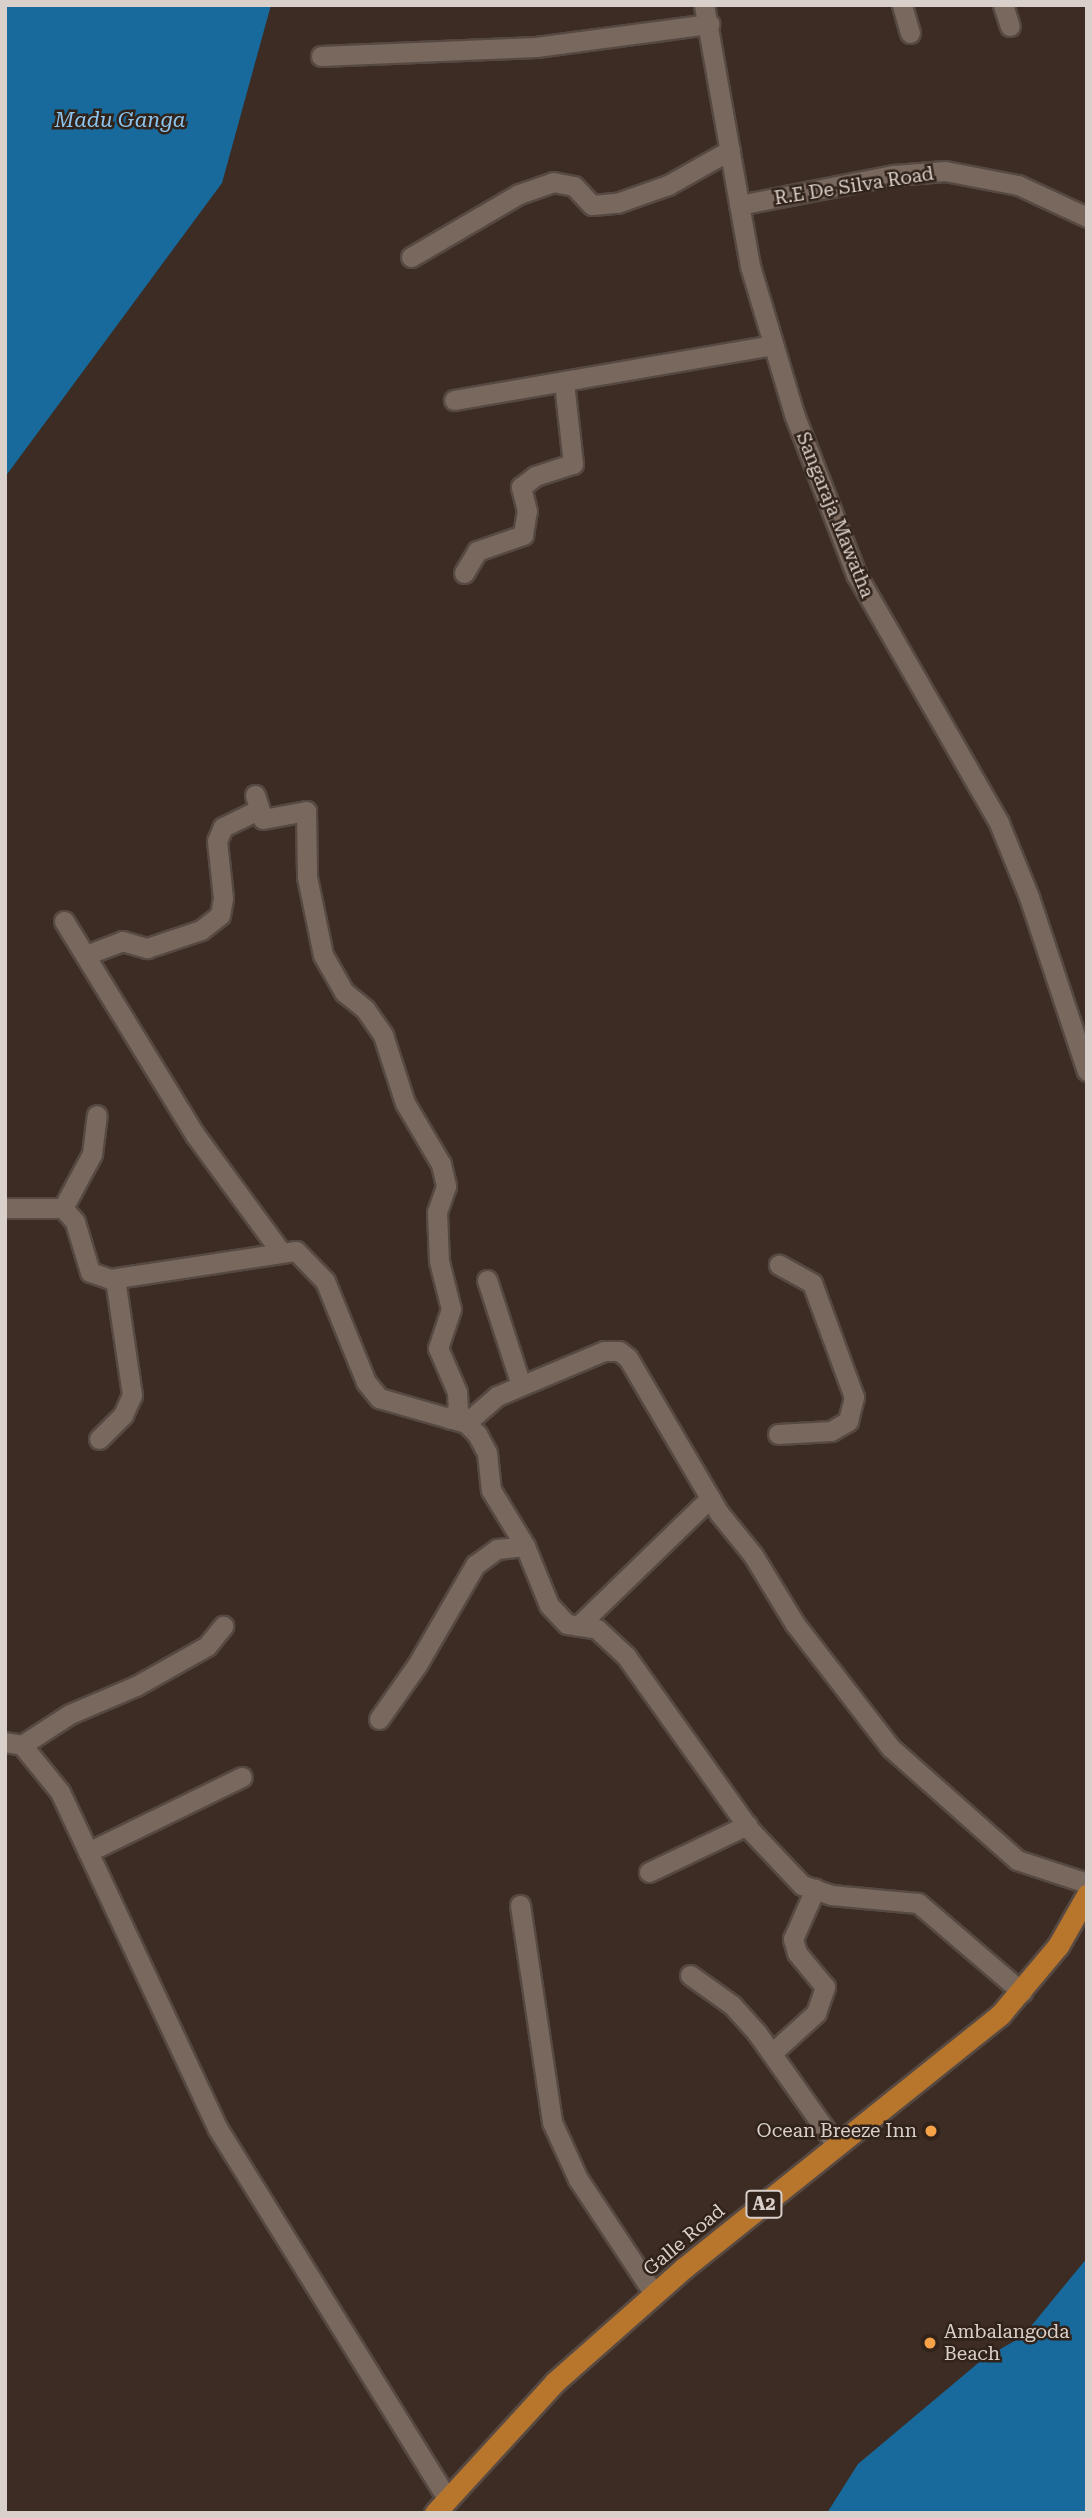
<!DOCTYPE html>
<html>
<head>
<meta charset="utf-8">
<style>
  body { margin:0 }
  #map { position:relative; width:1092px; height:2518px; overflow:hidden; background:#3c2c24; font-family:"Roboto Serif",serif }
  div>[style] { position:absolute }
  .water>* { inset:0; background:#186a9c }
  .roads { filter:drop-shadow(2px 0 #564942) drop-shadow(-2px 0 #564942) drop-shadow(0 2px #564942) drop-shadow(0 -2px #564942) }
  .street>* { height:19px; margin:-9.5px; padding:0 9.5px; transform-origin:9.5px; border-radius:9.5px; background:#79685e }
  .highway>* { height:21px; margin:-10.5px; padding:0 10.5px; transform-origin:10.5px; border-radius:10.5px; background:#b8752c }
  .dots>* { width:19px; height:19px; translate:-50% -50%; box-sizing:border-box; border:4px solid #31231a; border-radius:50% }
  span { translate:-50% -50%; white-space:nowrap; text-align:center; line-height:1.15; -webkit-text-stroke:5px #31231a; paint-order:stroke }
  .shield-label span { padding:2px 5px; background:#31231a; border:2px solid; border-radius:5px; -webkit-text-stroke-width:0 }
  .shield-label { font-size:18px; color:#dad0cb; font-weight:700 }
  .street-label { font-size:19px; color:#dad0cb }
  .poi-label { font-size:19px; color:#dad0cb }
  .right { translate:-100% -50%; text-align:right }
  .left { translate:0 -50%; text-align:left }
  .water-label { font-size:21px; color:#8dc5ef; font-style:italic }
  .frame { position:absolute; inset:0; border:7px solid #dad0cb; pointer-events:none }
</style>
</head>
<body>
<div id="map">
  <div class="water">
    <div style="clip-path:polygon(5px 5px,271px 5px,222px 183px,5px 477px)"></div>
    <div style="clip-path:polygon(1087px 2258px,1087px 2513px,827px 2513px,858px 2464px,983px 2359px,1023px 2336px)"></div>
  </div>
  <div class="roads">
    <div class="street">
      <div style="left:704px;top:5px;width:265px;rotate:80deg"></div>
      <div style="left:750px;top:266px;width:154px;rotate:73.4deg"></div>
      <div style="left:794px;top:414px;width:172px;rotate:68.8deg"></div>
      <div style="left:856px;top:574px;width:287px;rotate:60.1deg"></div>
      <div style="left:999px;top:823px;width:80px;rotate:67.9deg"></div>
      <div style="left:1029px;top:897px;width:183px;rotate:71.6deg"></div>
      <div style="left:902px;top:5px;width:29px;rotate:74deg"></div>
      <div style="left:1003px;top:5px;width:22px;rotate:72deg"></div>
      <div style="left:321px;top:56px;width:215px;rotate:-2.4deg"></div>
      <div style="left:536px;top:47px;width:175px;rotate:-7.6deg"></div>
      <div style="left:739px;top:205px;width:158px;rotate:-11deg"></div>
      <div style="left:894px;top:175px;width:51px;rotate:-4.5deg"></div>
      <div style="left:945px;top:171px;width:74px;rotate:10.9deg"></div>
      <div style="left:1018px;top:185px;width:76px;rotate:24.9deg"></div>
      <div style="left:411px;top:257px;width:125px;rotate:-30.3deg"></div>
      <div style="left:519px;top:194px;width:36px;rotate:-19deg"></div>
      <div style="left:553px;top:182px;width:21px;rotate:11deg"></div>
      <div style="left:574px;top:186px;width:26px;rotate:47deg"></div>
      <div style="left:592px;top:205px;width:25px;rotate:-5deg"></div>
      <div style="left:617px;top:203px;width:54px;rotate:-19.4deg"></div>
      <div style="left:668px;top:185px;width:71px;rotate:-29.4deg"></div>
      <div style="left:454px;top:400px;width:322px;rotate:-9.8deg"></div>
      <div style="left:464px;top:573px;width:26px;rotate:-59deg"></div>
      <div style="left:477px;top:551px;width:49px;rotate:-19.2deg"></div>
      <div style="left:523px;top:535px;width:24px;rotate:-81deg"></div>
      <div style="left:527px;top:511px;width:25px;rotate:-104deg"></div>
      <div style="left:521px;top:487px;width:18px;rotate:-38deg"></div>
      <div style="left:535px;top:476px;width:40px;rotate:-18deg"></div>
      <div style="left:573px;top:464px;width:81px;rotate:-96.3deg"></div>
      <div style="left:255px;top:795px;width:25px;rotate:72deg"></div>
      <div style="left:263px;top:819px;width:44px;rotate:-10.5deg"></div>
      <div style="left:306px;top:811px;width:66px;rotate:89.1deg"></div>
      <div style="left:307px;top:877px;width:80px;rotate:78.4deg"></div>
      <div style="left:323px;top:955px;width:43px;rotate:60.4deg"></div>
      <div style="left:344px;top:992px;width:27px;rotate:39deg"></div>
      <div style="left:365px;top:1009px;width:32px;rotate:55deg"></div>
      <div style="left:383px;top:1035px;width:71px;rotate:72.1deg"></div>
      <div style="left:405px;top:1103px;width:71px;rotate:59.5deg"></div>
      <div style="left:441px;top:1164px;width:23px;rotate:77deg"></div>
      <div style="left:446px;top:1186px;width:28px;rotate:109deg"></div>
      <div style="left:437px;top:1212px;width:49px;rotate:87.7deg"></div>
      <div style="left:439px;top:1261px;width:49px;rotate:76deg"></div>
      <div style="left:451px;top:1309px;width:41px;rotate:108.4deg"></div>
      <div style="left:438px;top:1348px;width:48px;rotate:66.6deg"></div>
      <div style="left:457px;top:1392px;width:17px;rotate:87deg"></div>
      <div style="left:458px;top:1409px;width:13px;rotate:132deg"></div>
      <div style="left:64px;top:921px;width:252px;rotate:58.5deg"></div>
      <div style="left:196px;top:1136px;width:144px;rotate:53.8deg"></div>
      <div style="left:86px;top:955px;width:39px;rotate:-21deg"></div>
      <div style="left:122px;top:941px;width:26px;rotate:16deg"></div>
      <div style="left:147px;top:948px;width:57px;rotate:-18.4deg"></div>
      <div style="left:201px;top:930px;width:24px;rotate:-38deg"></div>
      <div style="left:220px;top:915px;width:17px;rotate:-80deg"></div>
      <div style="left:223px;top:898px;width:57px;rotate:-96deg"></div>
      <div style="left:217px;top:841px;width:15px;rotate:-67deg"></div>
      <div style="left:223px;top:827px;width:39px;rotate:-26deg"></div>
      <div style="left:5px;top:1208px;width:58px"></div>
      <div style="left:63px;top:1208px;width:18px;rotate:49deg"></div>
      <div style="left:75px;top:1222px;width:52px;rotate:73.3deg"></div>
      <div style="left:90px;top:1272px;width:21px;rotate:19deg"></div>
      <div style="left:110px;top:1279px;width:188px;rotate:-8.6deg"></div>
      <div style="left:296px;top:1251px;width:42px;rotate:46deg"></div>
      <div style="left:325px;top:1281px;width:109px;rotate:67.9deg"></div>
      <div style="left:366px;top:1382px;width:21px;rotate:51deg"></div>
      <div style="left:379px;top:1398px;width:91px;rotate:16deg"></div>
      <div style="left:466px;top:1423px;width:16px;rotate:45deg"></div>
      <div style="left:477px;top:1434px;width:21px;rotate:62deg"></div>
      <div style="left:487px;top:1453px;width:37px;rotate:84deg"></div>
      <div style="left:491px;top:1490px;width:66px;rotate:58.7deg"></div>
      <div style="left:525px;top:1546px;width:64px;rotate:67.9deg"></div>
      <div style="left:549px;top:1605px;width:26px;rotate:47deg"></div>
      <div style="left:567px;top:1624px;width:30px;rotate:9deg"></div>
      <div style="left:597px;top:1629px;width:40px;rotate:43deg"></div>
      <div style="left:626px;top:1656px;width:214px;rotate:54.5deg"></div>
      <div style="left:750px;top:1830px;width:76px;rotate:46.6deg"></div>
      <div style="left:802px;top:1885px;width:31px;rotate:19deg"></div>
      <div style="left:831px;top:1895px;width:87px;rotate:5.3deg"></div>
      <div style="left:918px;top:1903px;width:137px;rotate:40.6deg"></div>
      <div style="left:63px;top:1208px;width:61px;rotate:-61.8deg"></div>
      <div style="left:92px;top:1154px;width:39px;rotate:-83deg"></div>
      <div style="left:487px;top:1280px;width:110px;rotate:72.1deg"></div>
      <div style="left:466px;top:1423px;width:41px;rotate:-41.1deg"></div>
      <div style="left:497px;top:1396px;width:116px;rotate:-22.8deg"></div>
      <div style="left:604px;top:1351px;width:15px"></div>
      <div style="left:619px;top:1351px;width:11px;rotate:38deg"></div>
      <div style="left:628px;top:1358px;width:180px;rotate:59.6deg"></div>
      <div style="left:719px;top:1513px;width:54px;rotate:51deg"></div>
      <div style="left:753px;top:1555px;width:81px;rotate:58.7deg"></div>
      <div style="left:795px;top:1624px;width:157px;rotate:52.3deg"></div>
      <div style="left:891px;top:1748px;width:169px;rotate:41.6deg"></div>
      <div style="left:1017px;top:1860px;width:74px;rotate:18.2deg"></div>
      <div style="left:778px;top:1434px;width:53px;rotate:-3.2deg"></div>
      <div style="left:831px;top:1431px;width:20px;rotate:-30deg"></div>
      <div style="left:848px;top:1421px;width:25px;rotate:-76deg"></div>
      <div style="left:854px;top:1397px;width:121px;rotate:-110.2deg"></div>
      <div style="left:812px;top:1283px;width:38px;rotate:-151deg"></div>
      <div style="left:99px;top:1439px;width:34px;rotate:-45deg"></div>
      <div style="left:123px;top:1415px;width:22px;rotate:-66deg"></div>
      <div style="left:132px;top:1395px;width:117px;rotate:-98.3deg"></div>
      <div style="left:578px;top:1626px;width:184px;rotate:-44.1deg"></div>
      <div style="left:379px;top:1719px;width:66px;rotate:-54.9deg"></div>
      <div style="left:417px;top:1665px;width:116px;rotate:-59.9deg"></div>
      <div style="left:475px;top:1565px;width:27px;rotate:-36deg"></div>
      <div style="left:497px;top:1549px;width:28px;rotate:-6deg"></div>
      <div style="left:5px;top:1742px;width:17px;rotate:10deg"></div>
      <div style="left:22px;top:1745px;width:60px;rotate:51deg"></div>
      <div style="left:60px;top:1792px;width:372px;rotate:64.9deg"></div>
      <div style="left:218px;top:2129px;width:433px;rotate:58.2deg"></div>
      <div style="left:22px;top:1745px;width:57px;rotate:-32.9deg"></div>
      <div style="left:70px;top:1714px;width:72px;rotate:-23deg"></div>
      <div style="left:136px;top:1686px;width:81px;rotate:-29.4deg"></div>
      <div style="left:207px;top:1646px;width:26px;rotate:-51deg"></div>
      <div style="left:88px;top:1852px;width:171px;rotate:-26deg"></div>
      <div style="left:649px;top:1872px;width:109px;rotate:-25.6deg"></div>
      <div style="left:520px;top:1905px;width:219px;rotate:81.6deg"></div>
      <div style="left:552px;top:2122px;width:63px;rotate:65.5deg"></div>
      <div style="left:578px;top:2179px;width:138px;rotate:56.5deg"></div>
      <div style="left:690px;top:1975px;width:52px;rotate:35.5deg"></div>
      <div style="left:732px;top:2005px;width:38px;rotate:48deg"></div>
      <div style="left:757px;top:2033px;width:138px;rotate:54.7deg"></div>
      <div style="left:773px;top:2052px;width:58px;rotate:-42.2deg"></div>
      <div style="left:816px;top:2013px;width:28px;rotate:-71deg"></div>
      <div style="left:825px;top:1987px;width:44px;rotate:-129.5deg"></div>
      <div style="left:797px;top:1953px;width:15px;rotate:-106deg"></div>
      <div style="left:793px;top:1939px;width:55px;rotate:-66.3deg"></div>
    </div>
    <div class="highway">
      <div style="left:435px;top:2513px;width:178px;rotate:-47.5deg"></div>
      <div style="left:555px;top:2382px;width:172px;rotate:-41.5deg"></div>
      <div style="left:684px;top:2268px;width:405px;rotate:-38.7deg"></div>
      <div style="left:1000px;top:2015px;width:90px;rotate:-50deg"></div>
      <div style="left:1058px;top:1946px;width:59px;rotate:-60.4deg"></div>
    </div>
  </div>
  <div class="dots">
    <div style="left:931px;top:2131px;background:#f7a248"></div>
    <div style="left:930px;top:2343px;background:#f7a248"></div>
  </div>
  <div class="shield-label">
    <span style="left:764px;top:2204px">A2</span>
  </div>
  <div class="street-label">
    <span style="left:854px;top:186px;rotate:-9deg">R.E De Silva Road</span>
    <span style="left:835px;top:515px;rotate:68deg">Sangaraja Mawatha</span>
    <span style="left:684px;top:2240px;rotate:-40deg">Galle Road</span>
  </div>
  <div class="poi-label">
    <span class="right" style="left:917px;top:2131px">Ocean Breeze Inn</span>
    <span class="left" style="left:944px;top:2343px">Ambalangoda<br>Beach</span>
  </div>
  <div class="water-label">
    <span style="left:120px;top:120px">Madu Ganga</span>
  </div>
  <div class="frame"></div>
</div>
</body>
</html>
